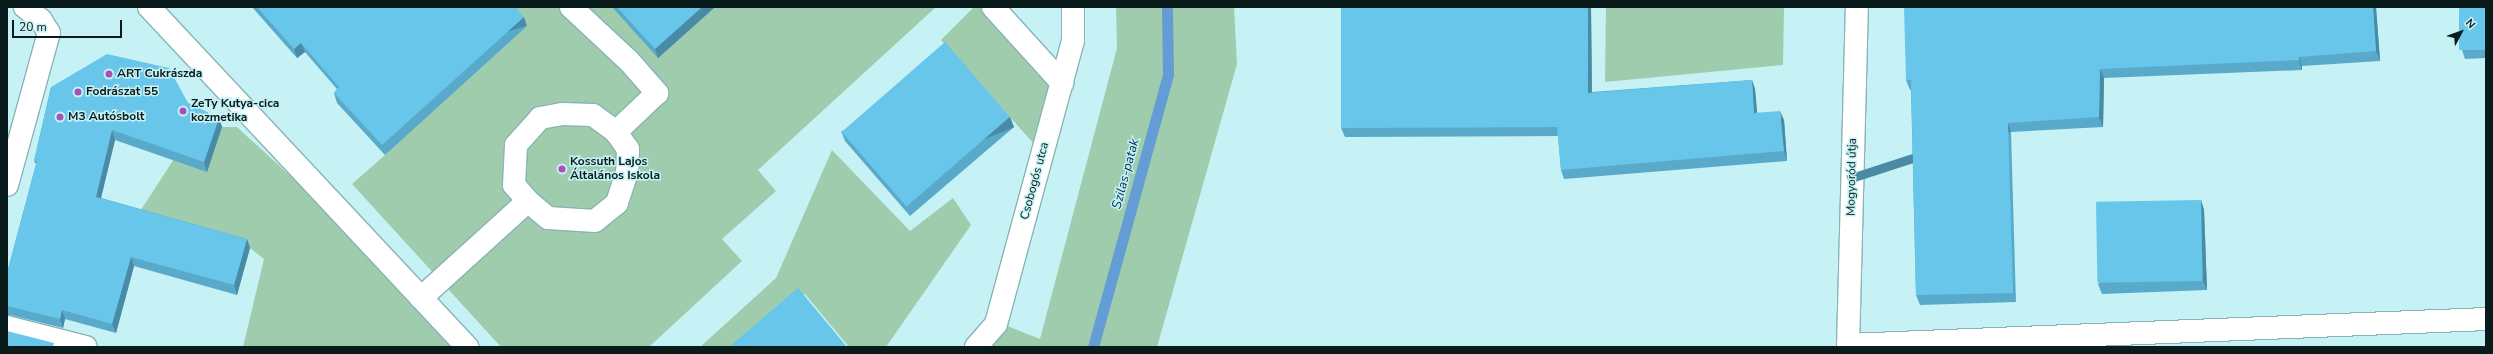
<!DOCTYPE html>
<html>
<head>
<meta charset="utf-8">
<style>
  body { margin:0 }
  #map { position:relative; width:2493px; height:354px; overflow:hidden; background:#c6f2f5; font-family:"Nunito Sans",sans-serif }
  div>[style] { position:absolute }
  .green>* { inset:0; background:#9fccad }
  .stream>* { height:11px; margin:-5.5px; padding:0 5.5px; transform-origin:5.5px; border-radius:5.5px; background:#649dd5 }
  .roads { filter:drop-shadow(1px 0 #89b4b7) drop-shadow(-1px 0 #89b4b7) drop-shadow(0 1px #89b4b7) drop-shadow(0 -1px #89b4b7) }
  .minor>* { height:22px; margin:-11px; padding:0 11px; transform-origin:11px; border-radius:11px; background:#fff }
  .wall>* { inset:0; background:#59aaca }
  .shaded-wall>* { inset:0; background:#498ba4; transform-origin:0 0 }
  .building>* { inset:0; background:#68c6eb; transform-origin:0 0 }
  .dots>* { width:11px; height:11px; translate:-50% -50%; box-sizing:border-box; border:2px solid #c6f2f5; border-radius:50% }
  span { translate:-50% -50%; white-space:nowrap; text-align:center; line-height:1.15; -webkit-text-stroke:3px #c6f2f5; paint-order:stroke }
  .poi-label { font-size:12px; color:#0a1b1c; font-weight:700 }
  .left { translate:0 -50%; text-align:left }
  .street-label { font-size:12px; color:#0a1b1c }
  .water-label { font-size:13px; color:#002c50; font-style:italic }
  .frame { position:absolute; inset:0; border:8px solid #0a1b1c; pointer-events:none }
  .north { position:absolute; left:2441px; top:12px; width:40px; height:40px; -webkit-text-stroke:3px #c6f2f5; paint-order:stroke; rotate:49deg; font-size:11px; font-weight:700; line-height:16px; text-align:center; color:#0a1b1c }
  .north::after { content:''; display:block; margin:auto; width:14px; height:18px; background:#0a1b1c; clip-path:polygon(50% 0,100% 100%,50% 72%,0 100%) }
  .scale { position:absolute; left:12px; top:20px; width:110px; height:18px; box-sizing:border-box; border:2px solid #0a1b1c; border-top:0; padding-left:5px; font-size:12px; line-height:14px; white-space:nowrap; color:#0a1b1c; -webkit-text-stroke:3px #c6f2f5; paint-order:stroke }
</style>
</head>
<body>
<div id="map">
  <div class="green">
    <div style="clip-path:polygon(510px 7px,936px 7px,758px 170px,776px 191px,722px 239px,742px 261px,649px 347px,501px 347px,352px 184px,385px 155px)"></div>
    <div style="clip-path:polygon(974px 7px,993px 7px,1057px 79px,1035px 145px,941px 40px)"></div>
    <div style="clip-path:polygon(1116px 7px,1234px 7px,1237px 64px,1157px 347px,984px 347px,1005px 325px,1040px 339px,1117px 48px)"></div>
    <div style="clip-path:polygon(1606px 7px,1784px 7px,1783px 65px,1605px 82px)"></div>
    <div style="clip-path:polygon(222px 127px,237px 127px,322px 205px,457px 347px,243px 347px,264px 259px,250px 248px,137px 216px,174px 159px,207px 171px)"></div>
    <div style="clip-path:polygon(832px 150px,910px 231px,953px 198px,971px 225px,886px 347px,849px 347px,805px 294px,742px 347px,700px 347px,776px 278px)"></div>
  </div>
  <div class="stream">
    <div style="left:1093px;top:347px;width:283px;rotate:-74.6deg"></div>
    <div style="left:1168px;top:74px;width:67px;rotate:-90.9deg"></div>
  </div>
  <div class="roads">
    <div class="minor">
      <div style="left:149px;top:7px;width:466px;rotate:46.9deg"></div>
      <div style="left:571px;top:7px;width:79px;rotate:43deg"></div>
      <div style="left:629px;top:61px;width:43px;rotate:48.8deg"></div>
      <div style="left:657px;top:93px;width:57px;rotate:136.4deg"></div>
      <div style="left:993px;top:7px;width:103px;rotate:47.8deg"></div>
      <div style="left:7px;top:185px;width:158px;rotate:-74.6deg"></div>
      <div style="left:49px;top:33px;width:15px;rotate:-122deg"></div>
      <div style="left:41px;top:20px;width:21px;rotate:-141deg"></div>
      <div style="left:421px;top:298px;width:144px;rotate:-42.2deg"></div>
      <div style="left:528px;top:201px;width:21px;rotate:-131deg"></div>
      <div style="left:514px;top:185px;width:40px;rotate:-87.1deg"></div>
      <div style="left:516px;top:145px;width:36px;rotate:-48deg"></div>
      <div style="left:540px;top:118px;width:22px;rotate:-10deg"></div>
      <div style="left:562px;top:114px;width:31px;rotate:2deg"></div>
      <div style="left:593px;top:115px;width:29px;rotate:36deg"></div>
      <div style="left:616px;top:132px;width:21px;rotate:55deg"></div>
      <div style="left:628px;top:149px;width:23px;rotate:92deg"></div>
      <div style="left:627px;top:172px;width:33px;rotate:108deg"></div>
      <div style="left:617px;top:203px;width:28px;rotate:141deg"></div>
      <div style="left:595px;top:221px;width:47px;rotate:-176.3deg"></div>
      <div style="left:548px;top:218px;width:26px;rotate:-140deg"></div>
      <div style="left:7px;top:327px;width:81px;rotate:14.2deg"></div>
      <div style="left:1848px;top:345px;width:639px;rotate:-2.33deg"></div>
      <div style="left:976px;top:347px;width:30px;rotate:-49deg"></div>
      <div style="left:996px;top:324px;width:294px;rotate:-74.8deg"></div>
      <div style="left:1073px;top:40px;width:33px;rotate:-90deg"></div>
      <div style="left:1848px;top:347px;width:340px;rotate:-88.5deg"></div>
    </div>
  </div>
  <div class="wall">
    <div style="clip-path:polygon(252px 7px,515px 7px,527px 26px,385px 155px,337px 103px,334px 93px,337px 89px,305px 52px,297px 58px)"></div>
    <div style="clip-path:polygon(612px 7px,715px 7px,658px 58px)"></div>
    <div style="clip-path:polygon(1341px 7px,1591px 7px,1592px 92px,1752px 80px,1755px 89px,1757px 113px,1784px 120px,1787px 161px,1564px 179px,1561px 170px,1558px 136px,1345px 137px,1341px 128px)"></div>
    <div style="clip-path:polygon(2376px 7px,2380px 61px,2302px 66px,2302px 70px,2104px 78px,2103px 127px,2011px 132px,2016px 302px,1920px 305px,1916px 295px,1911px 90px,1910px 90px,1906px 80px)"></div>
    <div style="clip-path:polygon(2486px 7px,2486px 58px,2465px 59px,2462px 50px)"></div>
    <div style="clip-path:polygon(51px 87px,188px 103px,219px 118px,222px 127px,207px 172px,115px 140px,101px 198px,247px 239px,250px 248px,237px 295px,134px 266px,116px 333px,65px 319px,63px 328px,10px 315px,7px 315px,7px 273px,36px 164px,34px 161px)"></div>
    <div style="clip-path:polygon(1010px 117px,1014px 127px,910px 216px,845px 141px,841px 131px)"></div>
    <div style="clip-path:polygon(2201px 200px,2204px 210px,2207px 290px,2102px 294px,2098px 284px)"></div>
  </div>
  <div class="shaded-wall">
    <div style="clip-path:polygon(702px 7px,715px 7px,658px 58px,655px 49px)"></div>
    <div style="clip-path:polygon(1588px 7px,1591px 7px,1592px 102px,1588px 93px)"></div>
    <div style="clip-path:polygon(2373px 7px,2376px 7px,2380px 61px,2376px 51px)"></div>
    <div style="left:524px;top:17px;width:9px;height:191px;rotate:72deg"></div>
    <div style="clip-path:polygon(301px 43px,305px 52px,297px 58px,294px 49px)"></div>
    <div style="clip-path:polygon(2299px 57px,2302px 66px,2302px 70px,2299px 60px)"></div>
    <div style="clip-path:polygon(2100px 69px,2104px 78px,2103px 127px,2099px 117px)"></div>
    <div style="clip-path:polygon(1752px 80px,1755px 89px,1758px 122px,1754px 113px)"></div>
    <div style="clip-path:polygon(1780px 111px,1784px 120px,1787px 161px,1784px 151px)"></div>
    <div style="left:1010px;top:117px;width:11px;height:137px;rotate:68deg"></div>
    <div style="clip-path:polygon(219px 118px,222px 127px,207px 172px,204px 162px)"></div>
    <div style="left:2008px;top:123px;width:9px;height:170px;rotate:72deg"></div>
    <div style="clip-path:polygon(112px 130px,115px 140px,99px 206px,96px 197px)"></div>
    <div style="clip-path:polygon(2201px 200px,2204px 210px,2207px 290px,2203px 281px)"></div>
    <div style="clip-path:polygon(247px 239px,250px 248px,237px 295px,234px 285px)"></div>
    <div style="clip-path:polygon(131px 257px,134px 266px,116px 333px,112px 324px)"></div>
    <div style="clip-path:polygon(62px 310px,65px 319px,63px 328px,60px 319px)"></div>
  </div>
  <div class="building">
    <div style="clip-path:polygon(257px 7px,515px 7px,524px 17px,382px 145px,334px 93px,339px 87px,301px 43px,294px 49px)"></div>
    <div style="clip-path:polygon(617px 7px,702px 7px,655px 49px)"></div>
    <div style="clip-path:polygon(1341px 7px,1588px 7px,1588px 93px,1752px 80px,1754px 113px,1780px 111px,1784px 151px,1561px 170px,1557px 127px,1341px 128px)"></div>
    <div style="clip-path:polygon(1904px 7px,2373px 7px,2376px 51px,2299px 57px,2299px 60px,2100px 69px,2099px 117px,2008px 123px,2013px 293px,1916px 295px,1911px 80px,1906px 80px)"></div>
    <div style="left:2459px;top:7px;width:27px;height:43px"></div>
    <div style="left:945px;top:42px;width:99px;height:137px;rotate:49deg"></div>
    <div style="clip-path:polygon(107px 54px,169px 68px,188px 103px,219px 118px,204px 162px,112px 130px,96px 197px,247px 239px,234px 285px,131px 257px,112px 324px,62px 310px,60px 319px,7px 306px,7px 273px,37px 161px,34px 161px,51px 87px)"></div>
    <div style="left:2201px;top:200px;width:81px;height:105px;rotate:89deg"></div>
    <div style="clip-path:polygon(798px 288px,847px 347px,729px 347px)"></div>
    <div style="clip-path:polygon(7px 331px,54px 343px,53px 347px,7px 347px)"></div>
  </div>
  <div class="dots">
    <div style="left:109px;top:74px;background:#a94fbb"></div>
    <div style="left:78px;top:92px;background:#a94fbb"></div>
    <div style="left:183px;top:111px;background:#a94fbb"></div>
    <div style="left:60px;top:117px;background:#a94fbb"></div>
    <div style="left:562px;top:169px;background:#a94fbb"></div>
  </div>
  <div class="poi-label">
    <span class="left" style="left:117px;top:74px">ART Cukrászda</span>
    <span class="left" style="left:86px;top:92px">Fodrászat 55</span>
    <span class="left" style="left:191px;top:111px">ZeTy Kutya-cica<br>kozmetika</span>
    <span class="left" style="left:68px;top:117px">M3 Autósbolt</span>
    <span class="left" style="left:570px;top:169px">Kossuth Lajos<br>Általános Iskola</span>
  </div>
  <div class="street-label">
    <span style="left:1852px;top:177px;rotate:-89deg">Mogyoród útja</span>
    <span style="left:1035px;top:181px;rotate:-75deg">Csobogós utca</span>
  </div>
  <div class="water-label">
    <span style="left:1126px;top:174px;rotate:-75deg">Szilas-patak</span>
  </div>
  <div class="frame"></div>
  <div class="north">N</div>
  <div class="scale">20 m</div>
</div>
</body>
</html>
